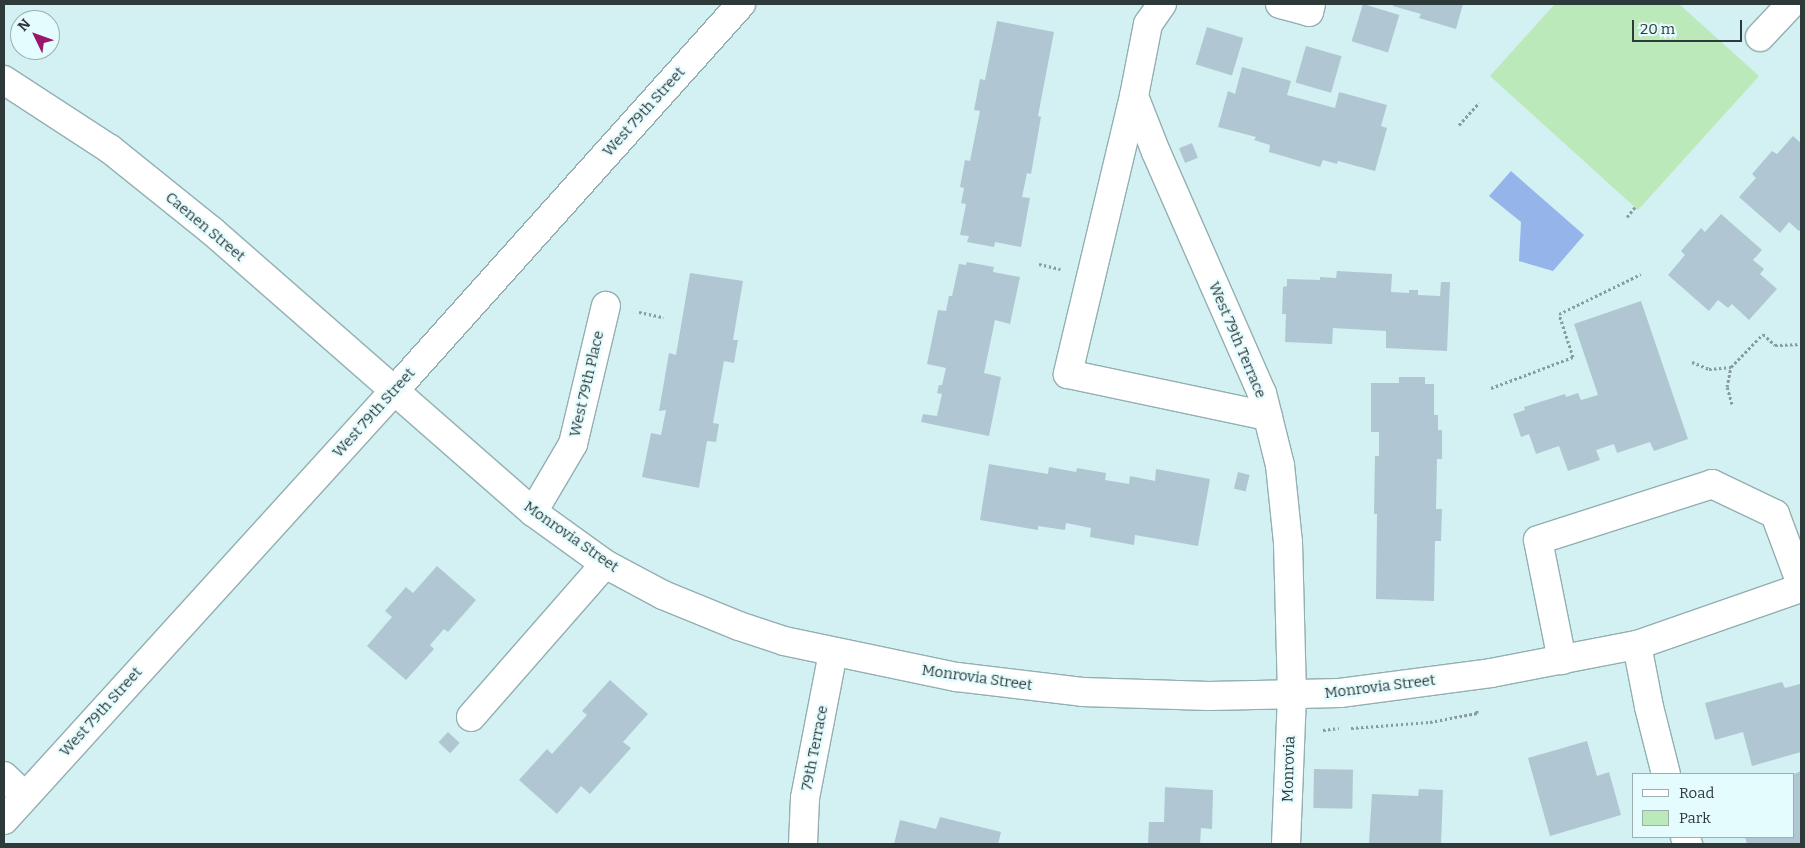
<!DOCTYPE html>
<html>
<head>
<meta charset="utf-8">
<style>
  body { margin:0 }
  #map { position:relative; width:1805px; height:848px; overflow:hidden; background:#d3f0f2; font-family:Bitter,serif }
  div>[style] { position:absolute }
  .green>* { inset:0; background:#bbe9b9 }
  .water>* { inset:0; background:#95b4ea }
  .building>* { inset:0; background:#b0c7d3; transform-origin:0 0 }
  .path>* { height:3px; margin-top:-1.5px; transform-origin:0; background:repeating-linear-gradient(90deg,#879c9d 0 2.5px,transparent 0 5px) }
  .roads { filter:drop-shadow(1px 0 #93afb1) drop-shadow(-1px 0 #93afb1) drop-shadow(0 1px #93afb1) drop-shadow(0 -1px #93afb1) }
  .minor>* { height:28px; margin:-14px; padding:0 14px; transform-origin:14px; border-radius:14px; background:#fff }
  .tertiary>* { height:28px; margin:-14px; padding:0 14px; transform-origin:14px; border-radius:14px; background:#fff }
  span { translate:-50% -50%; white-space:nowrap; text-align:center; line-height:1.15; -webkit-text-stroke:4px #e5fcfe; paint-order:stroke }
  .street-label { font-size:15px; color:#2e393a }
  .frame { position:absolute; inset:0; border:5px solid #2e393a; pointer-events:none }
  .legend { position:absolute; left:1632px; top:773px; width:162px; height:65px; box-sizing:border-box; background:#e5fcfe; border:1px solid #9caeb0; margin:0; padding:6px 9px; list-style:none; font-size:15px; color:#2e393a }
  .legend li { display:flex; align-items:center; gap:10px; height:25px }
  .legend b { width:25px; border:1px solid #9caeb0 }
  .north { position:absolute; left:10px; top:10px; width:50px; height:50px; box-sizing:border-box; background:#e5fcfe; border:1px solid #9caeb0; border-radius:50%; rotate:312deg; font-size:14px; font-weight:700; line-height:20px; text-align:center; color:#2e393a }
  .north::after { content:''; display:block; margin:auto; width:18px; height:22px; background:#9a166a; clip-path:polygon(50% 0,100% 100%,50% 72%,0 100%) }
  .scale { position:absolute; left:1632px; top:20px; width:110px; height:22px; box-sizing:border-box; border:2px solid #2e393a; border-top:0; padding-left:6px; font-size:15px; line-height:18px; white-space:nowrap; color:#2e393a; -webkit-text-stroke:4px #e5fcfe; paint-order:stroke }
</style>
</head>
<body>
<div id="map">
  <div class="green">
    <div style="clip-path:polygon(1555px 4px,1679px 4px,1759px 76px,1638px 210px,1490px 76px)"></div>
  </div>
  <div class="water">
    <div style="clip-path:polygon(1511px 171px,1584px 235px,1553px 271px,1519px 261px,1521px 222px,1489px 196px)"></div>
  </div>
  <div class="building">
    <div style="left:1363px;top:4px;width:38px;height:39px;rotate:17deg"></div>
    <div style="clip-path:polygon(1394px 4px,1463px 4px,1456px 29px,1419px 18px,1421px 14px,1393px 6px)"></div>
    <div style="clip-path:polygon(997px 21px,1054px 32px,1038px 116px,1041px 117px,1031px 174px,1027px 173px,1022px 197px,1030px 198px,1021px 247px,995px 242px,994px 247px,967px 242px,969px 236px,960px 235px,966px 204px,961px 203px,964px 188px,960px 187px,965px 160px,970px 161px,980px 111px,974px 110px,980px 79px,985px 80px)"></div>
    <div style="left:1207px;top:27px;width:38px;height:39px;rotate:17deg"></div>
    <div style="left:1306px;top:46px;width:37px;height:38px;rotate:16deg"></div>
    <div style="clip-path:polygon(1242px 67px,1291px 81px,1287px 95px,1335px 108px,1339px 92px,1387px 105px,1381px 126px,1387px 128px,1375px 171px,1338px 161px,1337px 164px,1323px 160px,1320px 167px,1269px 152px,1270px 145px,1254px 140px,1256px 137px,1218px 127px,1228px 91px,1235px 94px)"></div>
    <div style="clip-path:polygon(1793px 136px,1801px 143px,1801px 229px,1799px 231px,1789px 222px,1780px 233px,1739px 197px,1756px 178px,1752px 174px,1772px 151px,1777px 154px)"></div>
    <div style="left:1192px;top:143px;width:16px;height:14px;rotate:68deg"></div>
    <div style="clip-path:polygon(1721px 214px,1762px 250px,1753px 260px,1764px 269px,1760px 274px,1777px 289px,1749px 320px,1732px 304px,1728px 308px,1718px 300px,1709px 311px,1668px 275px,1685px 255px,1681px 251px,1701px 228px,1705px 232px)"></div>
    <div style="clip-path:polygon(967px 262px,994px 267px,993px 272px,1020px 277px,1010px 324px,995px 320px,984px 373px,1001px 377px,989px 436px,921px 422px,923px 414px,937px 416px,942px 394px,937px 393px,939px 385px,942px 385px,946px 368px,927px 364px,938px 310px,946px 311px,949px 296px,952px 296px,959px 264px,966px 265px)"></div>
    <div style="clip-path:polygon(1337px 271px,1392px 274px,1391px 292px,1409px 293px,1409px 290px,1418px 290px,1418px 295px,1440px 296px,1441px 282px,1450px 282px,1447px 351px,1386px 348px,1386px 331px,1333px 328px,1332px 344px,1285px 342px,1286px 314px,1282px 314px,1283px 287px,1287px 286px,1287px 279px,1320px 280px,1320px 277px,1336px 278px)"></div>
    <div style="clip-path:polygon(690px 273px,743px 281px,733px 340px,738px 340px,734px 363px,724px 361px,713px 423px,719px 424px,716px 442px,707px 441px,699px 488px,642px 477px,651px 433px,661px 435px,666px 410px,659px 411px,669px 353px,676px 355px)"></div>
    <div style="clip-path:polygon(1641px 301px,1688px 439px,1654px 451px,1650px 442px,1617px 453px,1614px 444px,1596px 450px,1600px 460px,1568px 471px,1559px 446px,1536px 454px,1529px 434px,1521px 437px,1513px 414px,1525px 410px,1524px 407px,1565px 394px,1566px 397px,1578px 393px,1581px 400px,1598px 395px,1574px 324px)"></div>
    <div style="clip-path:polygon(1399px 377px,1425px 377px,1425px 384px,1434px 384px,1434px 415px,1438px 415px,1438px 430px,1442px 430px,1442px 459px,1437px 459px,1436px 509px,1442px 509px,1441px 541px,1435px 541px,1434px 601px,1376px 599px,1377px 514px,1374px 514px,1375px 456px,1379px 456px,1379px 432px,1371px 432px,1371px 383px,1399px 383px)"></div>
    <div style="clip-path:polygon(989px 464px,1048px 474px,1049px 467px,1076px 472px,1077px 468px,1106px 473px,1105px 480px,1129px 484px,1130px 476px,1155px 481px,1156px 469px,1210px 479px,1198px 546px,1135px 535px,1134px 545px,1090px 537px,1091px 528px,1066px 523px,1065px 530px,1038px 526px,1038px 530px,980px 520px)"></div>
    <div style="left:1238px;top:472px;width:12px;height:17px;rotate:14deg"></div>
    <div style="clip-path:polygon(437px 566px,476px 600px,448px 632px,444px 629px,430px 645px,434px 649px,406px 680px,367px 646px,392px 617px,385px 611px,406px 587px,413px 593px)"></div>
    <div style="clip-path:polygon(610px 680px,648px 714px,623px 742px,631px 748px,590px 794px,581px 786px,557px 814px,519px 780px,547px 749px,552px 754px,587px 715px,582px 711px)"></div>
    <div style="clip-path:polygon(1782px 682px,1785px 688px,1800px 684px,1801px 687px,1801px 752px,1752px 766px,1743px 732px,1715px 740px,1705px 703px)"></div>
    <div style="left:448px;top:732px;width:16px;height:14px;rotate:43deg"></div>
    <div style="clip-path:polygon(1587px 741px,1597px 776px,1609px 772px,1621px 815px,1550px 836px,1528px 758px)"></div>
    <div style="left:1314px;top:769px;width:39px;height:39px;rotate:1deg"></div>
    <div style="clip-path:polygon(1801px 771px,1801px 844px,1747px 844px,1745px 837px,1794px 837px,1794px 774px)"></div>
    <div style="clip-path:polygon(1165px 787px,1213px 790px,1212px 829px,1201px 828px,1200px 844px,1148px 844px,1149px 822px,1164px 822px)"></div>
    <div style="clip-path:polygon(1419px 789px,1443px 790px,1441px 844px,1369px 843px,1372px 794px,1418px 796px)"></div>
    <div style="clip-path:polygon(940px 817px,1001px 832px,998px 844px,894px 844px,900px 820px,936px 829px)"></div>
  </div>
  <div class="path">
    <div style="left:1459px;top:125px;width:30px;rotate:-48deg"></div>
    <div style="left:1627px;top:217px;width:13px;rotate:-51deg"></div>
    <div style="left:1039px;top:264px;width:22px;rotate:13deg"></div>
    <div style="left:639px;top:312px;width:25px;rotate:12deg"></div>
    <div style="left:1692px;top:362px;width:18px;rotate:22deg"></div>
    <div style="left:1709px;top:369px;width:22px;rotate:-5deg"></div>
    <div style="left:1491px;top:388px;width:88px;rotate:-20.7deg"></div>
    <div style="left:1573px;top:357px;width:45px;rotate:-108deg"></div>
    <div style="left:1559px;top:314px;width:91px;rotate:-26deg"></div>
    <div style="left:1732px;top:404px;width:18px;rotate:-106deg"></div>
    <div style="left:1727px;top:387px;width:20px;rotate:-79deg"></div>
    <div style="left:1731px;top:367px;width:46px;rotate:-45.9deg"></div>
    <div style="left:1763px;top:334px;width:16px;rotate:43deg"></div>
    <div style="left:1775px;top:345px;width:26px;rotate:-2deg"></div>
    <div style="left:1351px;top:728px;width:79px;rotate:-4.3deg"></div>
    <div style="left:1430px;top:722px;width:48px;rotate:-10.8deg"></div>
    <div style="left:1477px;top:713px;width:4px;rotate:-90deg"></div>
    <div style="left:1323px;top:730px;width:16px;rotate:-7deg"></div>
  </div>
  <div class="roads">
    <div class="minor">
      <div style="left:1162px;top:4px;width:24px;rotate:125deg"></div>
      <div style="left:1148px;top:24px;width:73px;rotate:101deg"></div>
      <div style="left:1134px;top:96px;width:60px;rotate:68.6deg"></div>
      <div style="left:1156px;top:152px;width:263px;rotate:66.3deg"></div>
      <div style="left:1262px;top:393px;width:74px;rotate:76deg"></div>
      <div style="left:1280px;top:465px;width:77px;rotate:84.1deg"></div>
      <div style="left:1288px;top:542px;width:153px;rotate:88.5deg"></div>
      <div style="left:1292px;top:695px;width:149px;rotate:92.3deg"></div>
      <div style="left:1280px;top:4px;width:30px;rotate:15deg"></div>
      <div style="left:1309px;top:12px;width:8px;rotate:-76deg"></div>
      <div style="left:1760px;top:37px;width:45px;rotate:-46.8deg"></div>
      <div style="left:4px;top:80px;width:126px;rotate:33.1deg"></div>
      <div style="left:110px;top:149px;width:131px;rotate:38.8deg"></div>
      <div style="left:212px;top:231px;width:427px;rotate:41.2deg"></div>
      <div style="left:533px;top:512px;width:89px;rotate:35.8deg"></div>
      <div style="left:605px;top:564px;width:66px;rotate:28.1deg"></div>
      <div style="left:663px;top:595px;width:82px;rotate:22.2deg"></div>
      <div style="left:739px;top:626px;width:47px;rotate:18.4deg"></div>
      <div style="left:784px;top:641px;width:177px;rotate:11.8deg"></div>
      <div style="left:957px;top:677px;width:126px;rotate:6.8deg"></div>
      <div style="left:1082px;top:692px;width:127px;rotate:1.8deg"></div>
      <div style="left:1209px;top:696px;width:131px;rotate:-1.3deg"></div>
      <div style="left:1340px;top:693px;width:152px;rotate:-7.5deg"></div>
      <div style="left:1491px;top:673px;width:149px;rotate:-10.9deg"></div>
      <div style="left:1637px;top:645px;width:174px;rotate:-19.2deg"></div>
      <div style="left:1134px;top:96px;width:286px;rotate:103.4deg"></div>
      <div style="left:1068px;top:374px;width:204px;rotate:11.9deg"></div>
      <div style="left:533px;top:512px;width:79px;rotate:-59.5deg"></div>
      <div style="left:573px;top:444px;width:142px;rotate:-76.6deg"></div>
      <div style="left:1637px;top:645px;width:63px;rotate:79deg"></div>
      <div style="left:1649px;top:707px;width:69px;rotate:75.8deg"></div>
      <div style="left:1562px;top:660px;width:122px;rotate:-101.3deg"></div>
      <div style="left:1538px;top:540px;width:183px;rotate:-17.8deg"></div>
      <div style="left:1712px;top:484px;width:70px;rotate:25.5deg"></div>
      <div style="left:1775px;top:514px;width:75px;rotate:69.6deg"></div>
      <div style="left:471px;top:717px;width:203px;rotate:-48.8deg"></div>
      <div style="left:4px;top:776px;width:29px;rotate:44deg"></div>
      <div style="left:1685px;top:837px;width:8px;rotate:67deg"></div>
      <div style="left:803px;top:844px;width:46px;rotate:-87.5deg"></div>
      <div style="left:805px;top:798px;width:148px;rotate:-79.1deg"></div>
    </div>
    <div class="tertiary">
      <div style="left:4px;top:820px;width:580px;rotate:-47.73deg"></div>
      <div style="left:394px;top:391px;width:520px;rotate:-48.12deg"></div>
    </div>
  </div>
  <div class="street-label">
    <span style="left:644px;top:112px;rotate:-48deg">West 79th Street</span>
    <span style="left:205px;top:227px;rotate:40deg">Caenen Street</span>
    <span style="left:1237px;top:340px;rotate:67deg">West 79th Terrace</span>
    <span style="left:587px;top:384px;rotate:-77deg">West 79th Place</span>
    <span style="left:374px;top:413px;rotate:-48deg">West 79th Street</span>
    <span style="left:571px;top:537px;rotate:35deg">Monrovia Street</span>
    <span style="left:977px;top:678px;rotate:8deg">Monrovia Street</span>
    <span style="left:1380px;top:687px;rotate:-7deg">Monrovia Street</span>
    <span style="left:101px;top:712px;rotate:-48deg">West 79th Street</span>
    <span style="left:815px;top:748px;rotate:-79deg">79th Terrace</span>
    <span style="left:1289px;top:769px;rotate:-88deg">Monrovia</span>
  </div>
  <div class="frame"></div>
  <ul class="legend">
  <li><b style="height:6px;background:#fff"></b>Road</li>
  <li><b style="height:14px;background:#bbe9b9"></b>Park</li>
  </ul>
  <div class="north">N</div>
  <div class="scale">20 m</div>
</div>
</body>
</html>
